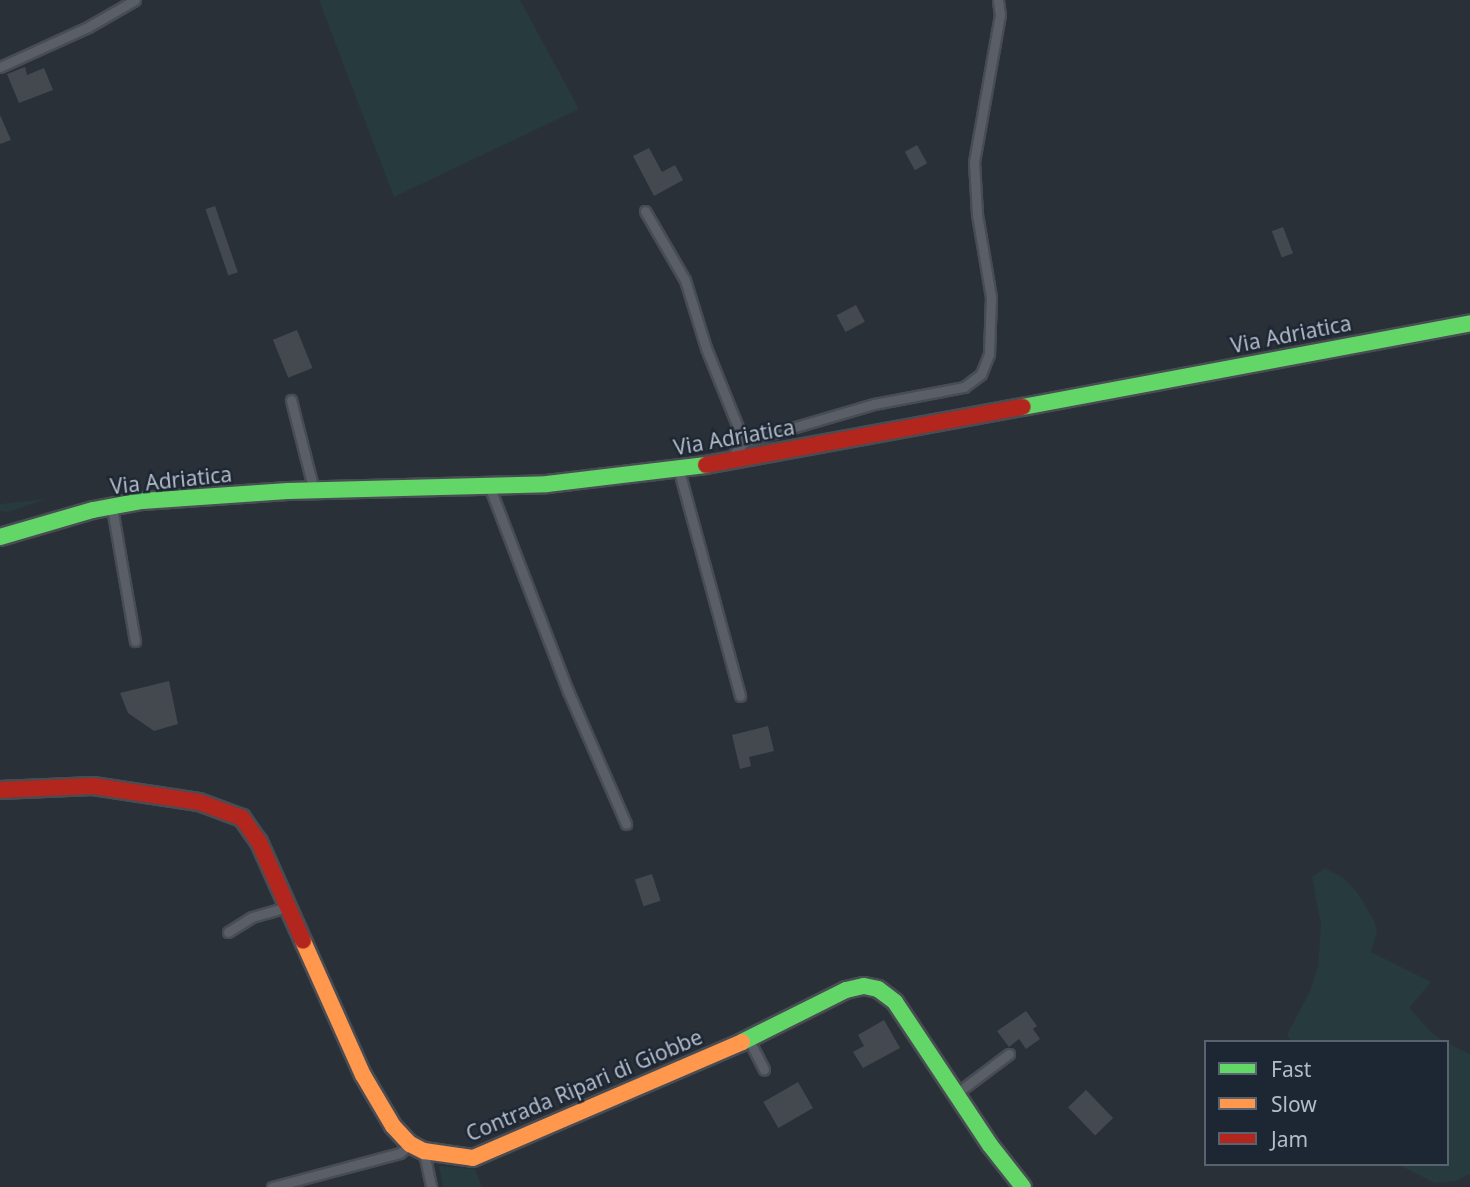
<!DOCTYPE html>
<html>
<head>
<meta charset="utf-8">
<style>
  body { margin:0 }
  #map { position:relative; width:1470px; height:1187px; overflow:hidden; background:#2a3038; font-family:"Noto Sans",sans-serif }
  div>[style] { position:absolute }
  .green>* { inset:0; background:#273a3e }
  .building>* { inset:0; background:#444950; transform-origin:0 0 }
  .roads { filter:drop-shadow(2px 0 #484c53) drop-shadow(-2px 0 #484c53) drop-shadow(0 2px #484c53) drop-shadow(0 -2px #484c53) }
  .lane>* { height:9px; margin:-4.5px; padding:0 4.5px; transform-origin:4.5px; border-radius:4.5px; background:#5a5e66 }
  .fast>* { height:16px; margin:-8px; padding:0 8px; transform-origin:8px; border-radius:8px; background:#63d668 }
  .slow>* { height:16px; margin:-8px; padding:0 8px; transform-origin:8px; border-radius:8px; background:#ff974d }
  .jam>* { height:16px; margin:-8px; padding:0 8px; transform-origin:8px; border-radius:8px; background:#b3261e }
  span { translate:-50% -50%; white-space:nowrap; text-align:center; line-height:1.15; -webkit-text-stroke:5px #1d2633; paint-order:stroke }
  .street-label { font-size:21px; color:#b4bcc9 }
  .legend { position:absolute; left:1204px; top:1040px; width:245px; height:126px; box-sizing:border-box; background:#1d2633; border:2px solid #59626f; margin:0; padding:9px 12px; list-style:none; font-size:21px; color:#b4bcc9 }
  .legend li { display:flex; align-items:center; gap:14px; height:35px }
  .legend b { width:35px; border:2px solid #59626f }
</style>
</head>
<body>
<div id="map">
  <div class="green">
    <div style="clip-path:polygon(319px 0,520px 0,579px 109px,394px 197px)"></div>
    <div style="clip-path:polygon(46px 499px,8px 512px,0 511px,0 504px)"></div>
    <div style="clip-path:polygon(1325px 868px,1343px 878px,1357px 892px,1374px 920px,1377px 933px,1371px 952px,1431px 982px,1409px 1008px,1434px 1035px,1445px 1042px,1292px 1042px,1287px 1035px,1310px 991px,1318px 967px,1321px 925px,1312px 877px)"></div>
    <div style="clip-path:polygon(1447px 1043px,1470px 1054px,1470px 1174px,1456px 1181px,1435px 1183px,1397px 1164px,1447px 1164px)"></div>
    <div style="clip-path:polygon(439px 1166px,475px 1169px,482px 1187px,443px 1187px)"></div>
  </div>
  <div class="building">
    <div style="clip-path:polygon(25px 67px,27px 75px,44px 68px,53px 90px,19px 103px,7px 74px)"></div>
    <div style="clip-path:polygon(0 115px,11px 140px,0 144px)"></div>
    <div style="left:917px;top:145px;width:21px;height:14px;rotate:61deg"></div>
    <div style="clip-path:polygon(649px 148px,662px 172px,675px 165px,683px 180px,654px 196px,633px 156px)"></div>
    <div style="left:215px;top:206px;width:70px;height:10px;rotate:71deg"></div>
    <div style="left:1283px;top:227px;width:28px;height:12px;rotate:69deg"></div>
    <div style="left:856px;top:305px;width:19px;height:22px;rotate:62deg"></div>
    <div style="left:297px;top:330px;width:41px;height:26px;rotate:68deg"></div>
    <div style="clip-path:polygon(169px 681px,178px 724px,154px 731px,128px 713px,120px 693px)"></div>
    <div style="clip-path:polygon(768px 726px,774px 751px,749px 757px,751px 766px,740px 769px,732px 735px)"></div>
    <div style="left:652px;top:874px;width:28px;height:18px;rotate:72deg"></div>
    <div style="clip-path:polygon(1026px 1011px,1037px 1026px,1033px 1029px,1040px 1039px,1026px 1049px,1019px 1039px,1009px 1047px,997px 1031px)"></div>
    <div style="clip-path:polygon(884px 1020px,900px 1048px,863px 1068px,853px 1052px,864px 1046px,858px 1035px)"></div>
    <div style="left:798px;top:1082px;width:30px;height:40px;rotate:60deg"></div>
    <div style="left:1086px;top:1090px;width:39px;height:25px;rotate:46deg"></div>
  </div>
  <div class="roads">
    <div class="lane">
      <div style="left:0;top:67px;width:97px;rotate:-24.4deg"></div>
      <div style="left:88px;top:27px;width:54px;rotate:-29.9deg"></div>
      <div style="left:645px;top:211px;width:80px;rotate:59.9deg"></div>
      <div style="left:685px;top:280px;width:71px;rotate:72.8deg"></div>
      <div style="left:706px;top:348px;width:101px;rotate:68deg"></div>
      <div style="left:291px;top:400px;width:90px;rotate:75.8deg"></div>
      <div style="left:732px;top:456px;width:18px;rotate:-49deg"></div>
      <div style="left:744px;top:442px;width:135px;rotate:-16.3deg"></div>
      <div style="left:874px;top:404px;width:92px;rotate:-10.7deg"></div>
      <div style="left:964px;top:387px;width:21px;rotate:-37deg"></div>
      <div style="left:981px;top:374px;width:22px;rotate:-68deg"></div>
      <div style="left:989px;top:354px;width:57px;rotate:-88deg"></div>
      <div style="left:991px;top:297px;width:84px;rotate:-99.6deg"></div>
      <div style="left:977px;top:214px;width:52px;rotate:-93.3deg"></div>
      <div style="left:974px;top:162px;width:149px;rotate:-80deg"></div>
      <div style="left:1000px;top:15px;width:15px;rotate:-98deg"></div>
      <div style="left:679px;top:471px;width:233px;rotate:74.8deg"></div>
      <div style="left:490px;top:488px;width:217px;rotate:69deg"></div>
      <div style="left:568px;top:691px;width:145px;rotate:66.4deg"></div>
      <div style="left:112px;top:508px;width:135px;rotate:80.2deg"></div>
      <div style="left:228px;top:932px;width:28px;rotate:-32deg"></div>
      <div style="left:252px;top:917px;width:36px;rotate:-16deg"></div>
      <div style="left:749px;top:1040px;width:33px;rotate:63deg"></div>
      <div style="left:957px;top:1093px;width:65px;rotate:-36.9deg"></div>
      <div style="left:424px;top:1153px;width:35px;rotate:78deg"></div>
      <div style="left:272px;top:1187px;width:132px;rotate:-14.9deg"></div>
      <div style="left:400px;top:1153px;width:12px;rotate:-42deg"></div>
    </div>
    <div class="fast">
      <div style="left:1023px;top:407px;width:455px;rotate:-10.6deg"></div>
      <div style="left:0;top:537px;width:97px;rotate:-16.2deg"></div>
      <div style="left:93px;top:510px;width:50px;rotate:-10.4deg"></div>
      <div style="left:142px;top:501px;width:146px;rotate:-3.9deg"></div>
      <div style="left:288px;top:491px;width:259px;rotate:-1.5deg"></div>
      <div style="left:547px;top:484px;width:160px;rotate:-6.8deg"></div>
      <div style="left:742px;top:1042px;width:116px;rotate:-26.6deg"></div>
      <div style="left:846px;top:990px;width:18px;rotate:-13deg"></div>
      <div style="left:864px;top:986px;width:14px;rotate:12deg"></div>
      <div style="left:878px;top:989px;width:21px;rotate:37deg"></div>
      <div style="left:895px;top:1002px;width:172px;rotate:56.4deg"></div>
      <div style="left:990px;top:1145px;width:53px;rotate:51.8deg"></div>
    </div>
    <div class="slow">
      <div style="left:303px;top:941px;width:147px;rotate:65.9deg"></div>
      <div style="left:363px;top:1075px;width:59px;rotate:59.5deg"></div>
      <div style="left:393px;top:1126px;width:25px;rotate:47deg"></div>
      <div style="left:410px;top:1144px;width:16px;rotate:27deg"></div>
      <div style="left:424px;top:1151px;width:49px;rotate:8.1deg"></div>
      <div style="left:473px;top:1158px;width:293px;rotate:-23.3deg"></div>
    </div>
    <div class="jam">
      <div style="left:706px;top:465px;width:322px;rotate:-10.4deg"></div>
      <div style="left:0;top:790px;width:93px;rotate:-2.5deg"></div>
      <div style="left:93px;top:786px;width:107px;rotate:8.6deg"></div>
      <div style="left:199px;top:802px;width:46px;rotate:20.4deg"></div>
      <div style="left:242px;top:818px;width:29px;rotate:55deg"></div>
      <div style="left:259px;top:842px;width:108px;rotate:66deg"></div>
    </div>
  </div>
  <div class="street-label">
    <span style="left:1291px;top:334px;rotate:-11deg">Via Adriatica</span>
    <span style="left:734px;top:437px;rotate:-10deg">Via Adriatica</span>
    <span style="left:171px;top:480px;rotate:-6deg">Via Adriatica</span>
    <span style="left:584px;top:1085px;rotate:-23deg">Contrada Ripari di Giobbe</span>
  </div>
  <ul class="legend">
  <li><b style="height:9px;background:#63d668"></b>Fast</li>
  <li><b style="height:9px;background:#ff974d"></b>Slow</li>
  <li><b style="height:9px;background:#b3261e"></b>Jam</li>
  </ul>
</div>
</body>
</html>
